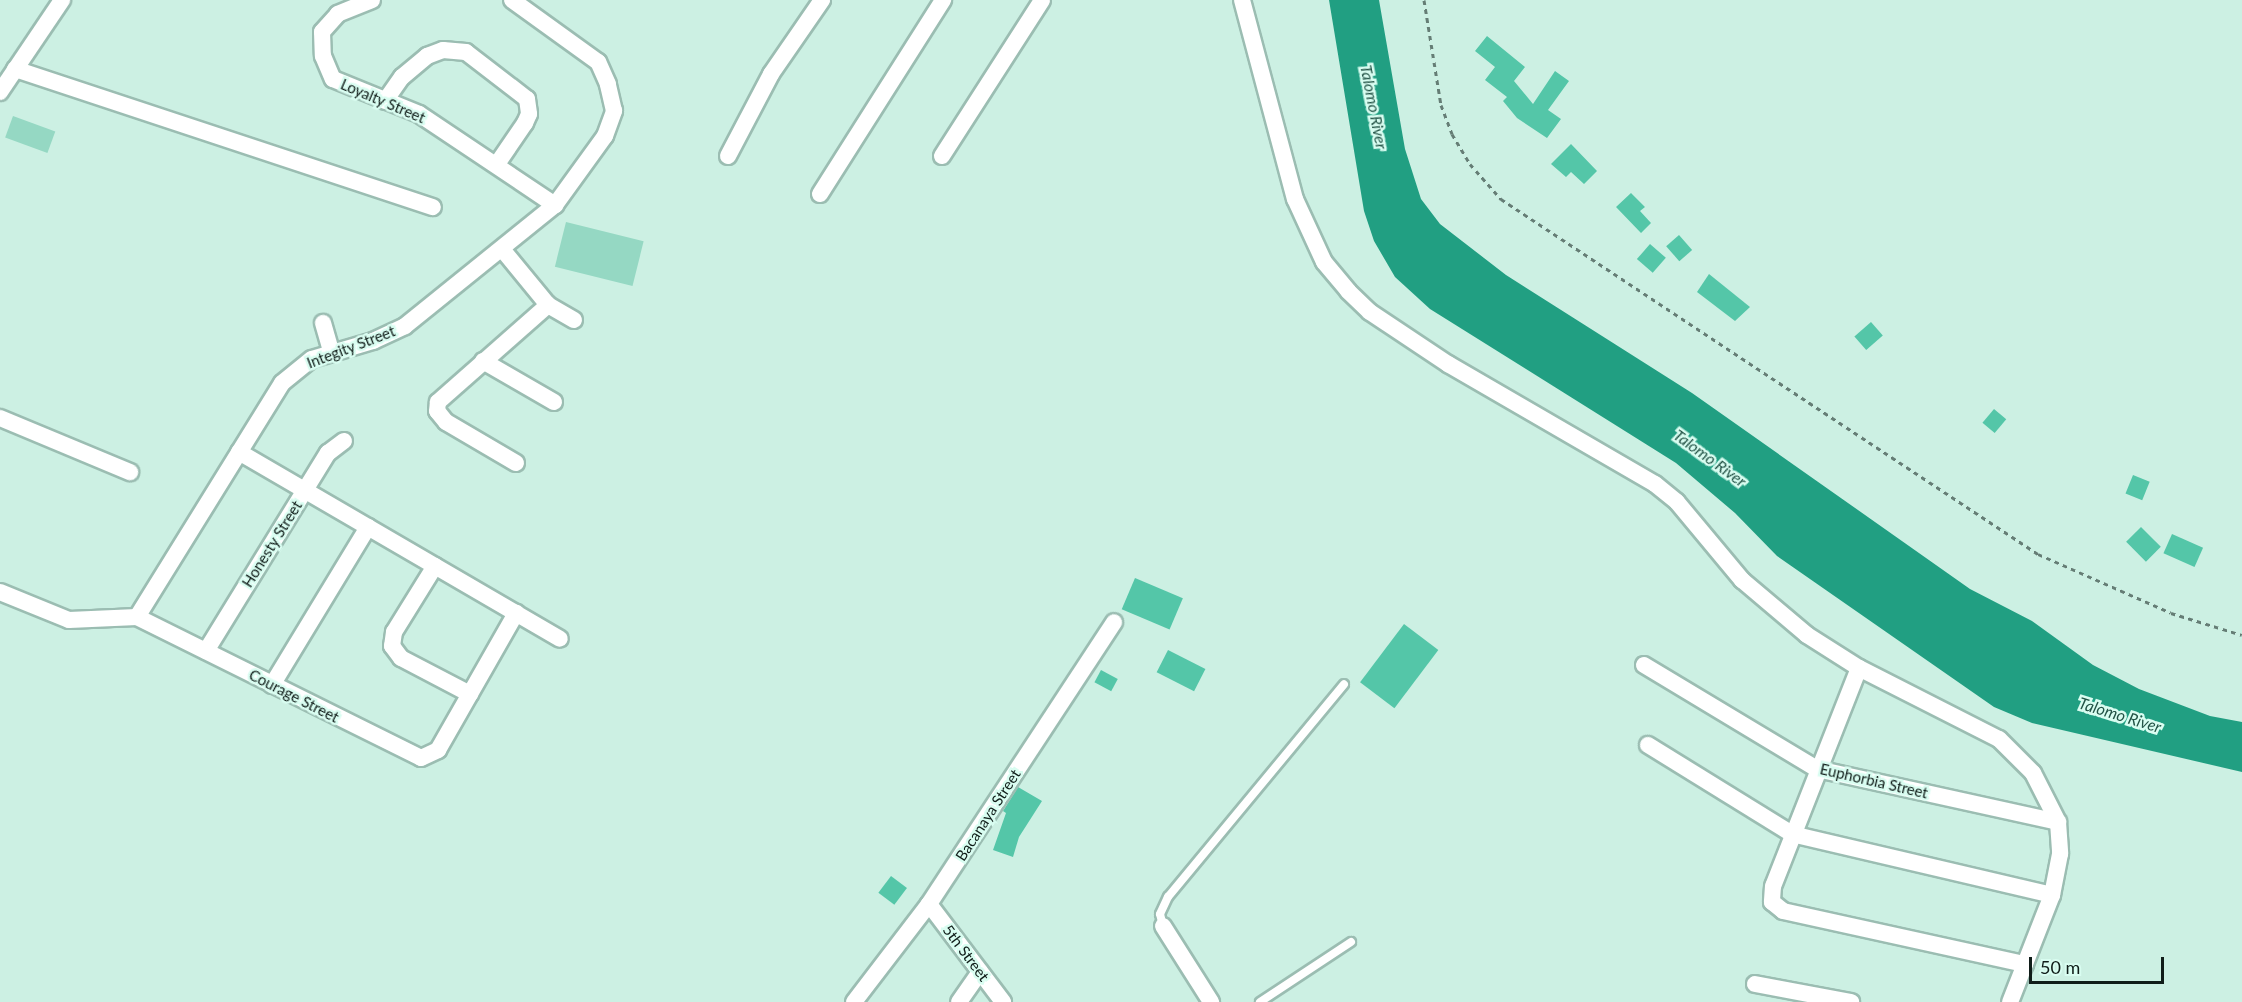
<!DOCTYPE html>
<html>
<head>
<meta charset="utf-8">
<style>
  body { margin:0 }
  #map { position:relative; width:2242px; height:1002px; overflow:hidden; background:#ccf0e3; font-family:Lato,sans-serif }
  div>[style] { position:absolute }
  .green>* { inset:0; background:#95d8c3; transform-origin:0 0 }
  .water>* { inset:0; background:#219f82 }
  .building>* { inset:0; background:#54c6a8; transform-origin:0 0 }
  .path>* { height:3px; margin-top:-1.5px; transform-origin:0; background:repeating-linear-gradient(90deg,#657d75 0 4.5px,transparent 0 9px) }
  .roads { filter:drop-shadow(2px 0 #9bbdb2) drop-shadow(-2px 0 #9bbdb2) drop-shadow(0 2px #9bbdb2) drop-shadow(0 -2px #9bbdb2) }
  .service>* { height:8px; margin:-4px; padding:0 4px; transform-origin:4px; border-radius:4px; background:#fff }
  .minor>* { height:16px; margin:-8px; padding:0 8px; transform-origin:8px; border-radius:8px; background:#fff }
  span { translate:-50% -50%; white-space:nowrap; text-align:center; line-height:1.15; -webkit-text-stroke:5px #d9fdf1; paint-order:stroke }
  .street-label { font-size:15px; color:#101d19 }
  .water-label { font-size:16px; color:#235346; font-style:italic }
  .scale { position:absolute; left:2029px; top:957px; width:135px; height:27px; box-sizing:border-box; border:3px solid #101d19; border-top:0; padding-left:8px; font-size:18px; line-height:21px; white-space:nowrap; color:#101d19; -webkit-text-stroke:4px #d9fdf1; paint-order:stroke }
</style>
</head>
<body>
<div id="map">
  <div class="green">
    <div style="left:13px;top:116px;width:45px;height:23px;rotate:20deg"></div>
    <div style="left:566px;top:222px;width:80px;height:46px;rotate:14deg"></div>
  </div>
  <div class="water">
    <div style="clip-path:polygon(1329px 0,1379px 0,1405px 149px,1421px 199px,1440px 224px,1506px 275px,1692px 393px,1970px 589px,2032px 621px,2093px 665px,2139px 689px,2210px 716px,2242px 722px,2242px 772px,2032px 723px,1994px 707px,1777px 556px,1735px 513px,1676px 463px,1430px 309px,1395px 277px,1374px 241px,1364px 211px)"></div>
  </div>
  <div class="building">
    <div style="clip-path:polygon(1487px 36px,1525px 67px,1514px 81px,1533px 104px,1555px 71px,1569px 81px,1548px 110px,1561px 119px,1547px 138px,1517px 118px,1503px 101px,1507px 97px,1485px 80px,1495px 67px,1475px 51px)"></div>
    <div style="clip-path:polygon(1571px 144px,1597px 171px,1584px 184px,1571px 172px,1566px 177px,1551px 164px)"></div>
    <div style="clip-path:polygon(1631px 193px,1645px 207px,1640px 211px,1651px 223px,1641px 233px,1616px 207px)"></div>
    <div style="left:1679px;top:235px;width:20px;height:17px;rotate:49deg"></div>
    <div style="left:1650px;top:244px;width:21px;height:20px;rotate:41deg"></div>
    <div style="clip-path:polygon(1709px 274px,1750px 307px,1735px 321px,1697px 292px)"></div>
    <div style="left:1871px;top:322px;width:18px;height:22px;rotate:49deg"></div>
    <div style="left:1994px;top:409px;width:16px;height:18px;rotate:40deg"></div>
    <div style="left:2133px;top:475px;width:18px;height:20px;rotate:22deg"></div>
    <div style="left:2141px;top:527px;width:28px;height:21px;rotate:45deg"></div>
    <div style="left:2172px;top:534px;width:34px;height:21px;rotate:24deg"></div>
    <div style="left:1135px;top:578px;width:52px;height:34px;rotate:23deg"></div>
    <div style="left:1404px;top:624px;width:43px;height:73px;rotate:37deg"></div>
    <div style="left:1168px;top:650px;width:42px;height:25px;rotate:27deg"></div>
    <div style="left:1101px;top:670px;width:19px;height:14px;rotate:28deg"></div>
    <div style="clip-path:polygon(1018px 787px,1042px 801px,1019px 837px,1013px 857px,993px 850px,1006px 813px,1003px 811px)"></div>
    <div style="left:891px;top:876px;width:20px;height:21px;rotate:37deg"></div>
  </div>
  <div class="path">
    <div style="left:1424px;top:0;width:106px;rotate:80.8deg"></div>
    <div style="left:1441px;top:105px;width:31px;rotate:69deg"></div>
    <div style="left:1452px;top:134px;width:35px;rotate:59deg"></div>
    <div style="left:1470px;top:164px;width:47px;rotate:48.5deg"></div>
    <div style="left:1501px;top:199px;width:644px;rotate:33.47deg"></div>
    <div style="left:2038px;top:554px;width:145px;rotate:23.9deg"></div>
    <div style="left:2171px;top:613px;width:74px;rotate:17.2deg"></div>
  </div>
  <div class="roads">
    <div class="service">
      <div style="left:1163px;top:926px;width:12px;rotate:-104deg"></div>
      <div style="left:1160px;top:914px;width:19px;rotate:-65deg"></div>
      <div style="left:1168px;top:897px;width:276px;rotate:-50.4deg"></div>
      <div style="left:1260px;top:1002px;width:109px;rotate:-33.4deg"></div>
    </div>
    <div class="minor">
      <div style="left:372px;top:0;width:37px;rotate:158deg"></div>
      <div style="left:338px;top:14px;width:24px;rotate:132deg"></div>
      <div style="left:322px;top:32px;width:24px;rotate:88deg"></div>
      <div style="left:323px;top:56px;width:25px;rotate:67deg"></div>
      <div style="left:333px;top:79px;width:93px;rotate:22.1deg"></div>
      <div style="left:419px;top:114px;width:164px;rotate:33.8deg"></div>
      <div style="left:1242px;top:0;width:206px;rotate:75.1deg"></div>
      <div style="left:1295px;top:199px;width:69px;rotate:65.3deg"></div>
      <div style="left:1324px;top:262px;width:38px;rotate:50deg"></div>
      <div style="left:1348px;top:291px;width:30px;rotate:44deg"></div>
      <div style="left:1370px;top:312px;width:94px;rotate:33.7deg"></div>
      <div style="left:1448px;top:364px;width:239px;rotate:30.1deg"></div>
      <div style="left:1655px;top:484px;width:28px;rotate:39deg"></div>
      <div style="left:1677px;top:502px;width:102px;rotate:50.2deg"></div>
      <div style="left:1742px;top:580px;width:85px;rotate:40.2deg"></div>
      <div style="left:1807px;top:635px;width:62px;rotate:32.4deg"></div>
      <div style="left:1859px;top:668px;width:157px;rotate:26.9deg"></div>
      <div style="left:1999px;top:739px;width:48px;rotate:45deg"></div>
      <div style="left:2033px;top:773px;width:55px;rotate:63deg"></div>
      <div style="left:2058px;top:822px;width:32px;rotate:86deg"></div>
      <div style="left:2060px;top:854px;width:42px;rotate:101deg"></div>
      <div style="left:2052px;top:895px;width:115px;rotate:111.4deg"></div>
      <div style="left:15px;top:69px;width:440px;rotate:18.3deg"></div>
      <div style="left:0;top:92px;width:111px;rotate:-56deg"></div>
      <div style="left:385px;top:101px;width:29px;rotate:-55deg"></div>
      <div style="left:402px;top:77px;width:33px;rotate:-40deg"></div>
      <div style="left:427px;top:56px;width:17px;rotate:-21deg"></div>
      <div style="left:443px;top:50px;width:23px;rotate:5deg"></div>
      <div style="left:466px;top:52px;width:77px;rotate:37.6deg"></div>
      <div style="left:527px;top:99px;width:15px;rotate:82deg"></div>
      <div style="left:529px;top:114px;width:10px;rotate:114deg"></div>
      <div style="left:525px;top:123px;width:50px;rotate:124.3deg"></div>
      <div style="left:728px;top:156px;width:93px;rotate:-62.3deg"></div>
      <div style="left:771px;top:74px;width:90px;rotate:-55.4deg"></div>
      <div style="left:942px;top:156px;width:185px;rotate:-57.3deg"></div>
      <div style="left:820px;top:194px;width:230px;rotate:-57.6deg"></div>
      <div style="left:502px;top:249px;width:72px;rotate:50.6deg"></div>
      <div style="left:548px;top:305px;width:30px;rotate:30deg"></div>
      <div style="left:323px;top:323px;width:29px;rotate:74deg"></div>
      <div style="left:483px;top:361px;width:82px;rotate:30deg"></div>
      <div style="left:0;top:418px;width:141px;rotate:22.6deg"></div>
      <div style="left:239px;top:452px;width:371px;rotate:30.2deg"></div>
      <div style="left:516px;top:463px;width:81px;rotate:-149.6deg"></div>
      <div style="left:446px;top:422px;width:14px;rotate:-129deg"></div>
      <div style="left:437px;top:411px;width:9px;rotate:-84deg"></div>
      <div style="left:438px;top:402px;width:147px;rotate:-41.4deg"></div>
      <div style="left:435px;top:566px;width:78px;rotate:121.8deg"></div>
      <div style="left:394px;top:632px;width:14px;rotate:98deg"></div>
      <div style="left:392px;top:646px;width:15px;rotate:53deg"></div>
      <div style="left:401px;top:658px;width:78px;rotate:27.6deg"></div>
      <div style="left:0;top:592px;width:74px;rotate:22.1deg"></div>
      <div style="left:69px;top:620px;width:68px;rotate:-2.5deg"></div>
      <div style="left:137px;top:617px;width:317px;rotate:26.4deg"></div>
      <div style="left:421px;top:758px;width:19px;rotate:-25deg"></div>
      <div style="left:438px;top:750px;width:158px;rotate:-60.3deg"></div>
      <div style="left:137px;top:617px;width:275px;rotate:-58.2deg"></div>
      <div style="left:282px;top:383px;width:38px;rotate:-39deg"></div>
      <div style="left:312px;top:359px;width:64px;rotate:-16.4deg"></div>
      <div style="left:373px;top:341px;width:35px;rotate:-25deg"></div>
      <div style="left:405px;top:326px;width:193px;rotate:-38.9deg"></div>
      <div style="left:555px;top:205px;width:85px;rotate:-54.1deg"></div>
      <div style="left:605px;top:136px;width:27px;rotate:-70deg"></div>
      <div style="left:614px;top:111px;width:28px;rotate:-103deg"></div>
      <div style="left:608px;top:84px;width:24px;rotate:-114deg"></div>
      <div style="left:598px;top:62px;width:106px;rotate:-144.2deg"></div>
      <div style="left:206px;top:651px;width:233px;rotate:-58.4deg"></div>
      <div style="left:328px;top:453px;width:20px;rotate:-37deg"></div>
      <div style="left:1644px;top:665px;width:202px;rotate:31deg"></div>
      <div style="left:1817px;top:769px;width:247px;rotate:12.4deg"></div>
      <div style="left:1859px;top:668px;width:234px;rotate:111.5deg"></div>
      <div style="left:1773px;top:886px;width:16px;rotate:94deg"></div>
      <div style="left:1772px;top:902px;width:14px;rotate:39deg"></div>
      <div style="left:1783px;top:911px;width:248px;rotate:12.4deg"></div>
      <div style="left:272px;top:685px;width:185px;rotate:-58.7deg"></div>
      <div style="left:1648px;top:745px;width:169px;rotate:31.7deg"></div>
      <div style="left:1792px;top:834px;width:267px;rotate:13.2deg"></div>
      <div style="left:929px;top:904px;width:123px;rotate:52.9deg"></div>
      <div style="left:1163px;top:926px;width:90px;rotate:57.7deg"></div>
      <div style="left:1755px;top:984px;width:98px;rotate:10.6deg"></div>
      <div style="left:854px;top:1002px;width:123px;rotate:-52.6deg"></div>
      <div style="left:929px;top:904px;width:337px;rotate:-56.7deg"></div>
      <div style="left:959px;top:1002px;width:37px;rotate:-55deg"></div>
    </div>
  </div>
  <div class="street-label">
    <span style="left:383px;top:101px;rotate:23deg">Loyalty Street</span>
    <span style="left:351px;top:347px;rotate:-21deg">Integity Street</span>
    <span style="left:272px;top:544px;rotate:-58deg">Honesty Street</span>
    <span style="left:294px;top:696px;rotate:27deg">Courage Street</span>
    <span style="left:1874px;top:781px;rotate:13deg">Euphorbia Street</span>
    <span style="left:988px;top:815px;rotate:-57deg">Bacanaya Street</span>
    <span style="left:966px;top:953px;rotate:53deg">5th Street</span>
  </div>
  <div class="water-label">
    <span style="left:1374px;top:107px;rotate:79deg">Talomo River</span>
    <span style="left:1710px;top:458px;rotate:36deg">Talomo River</span>
    <span style="left:2120px;top:715px;rotate:17deg">Talomo River</span>
  </div>
  <div class="scale">50 m</div>
</div>
</body>
</html>
